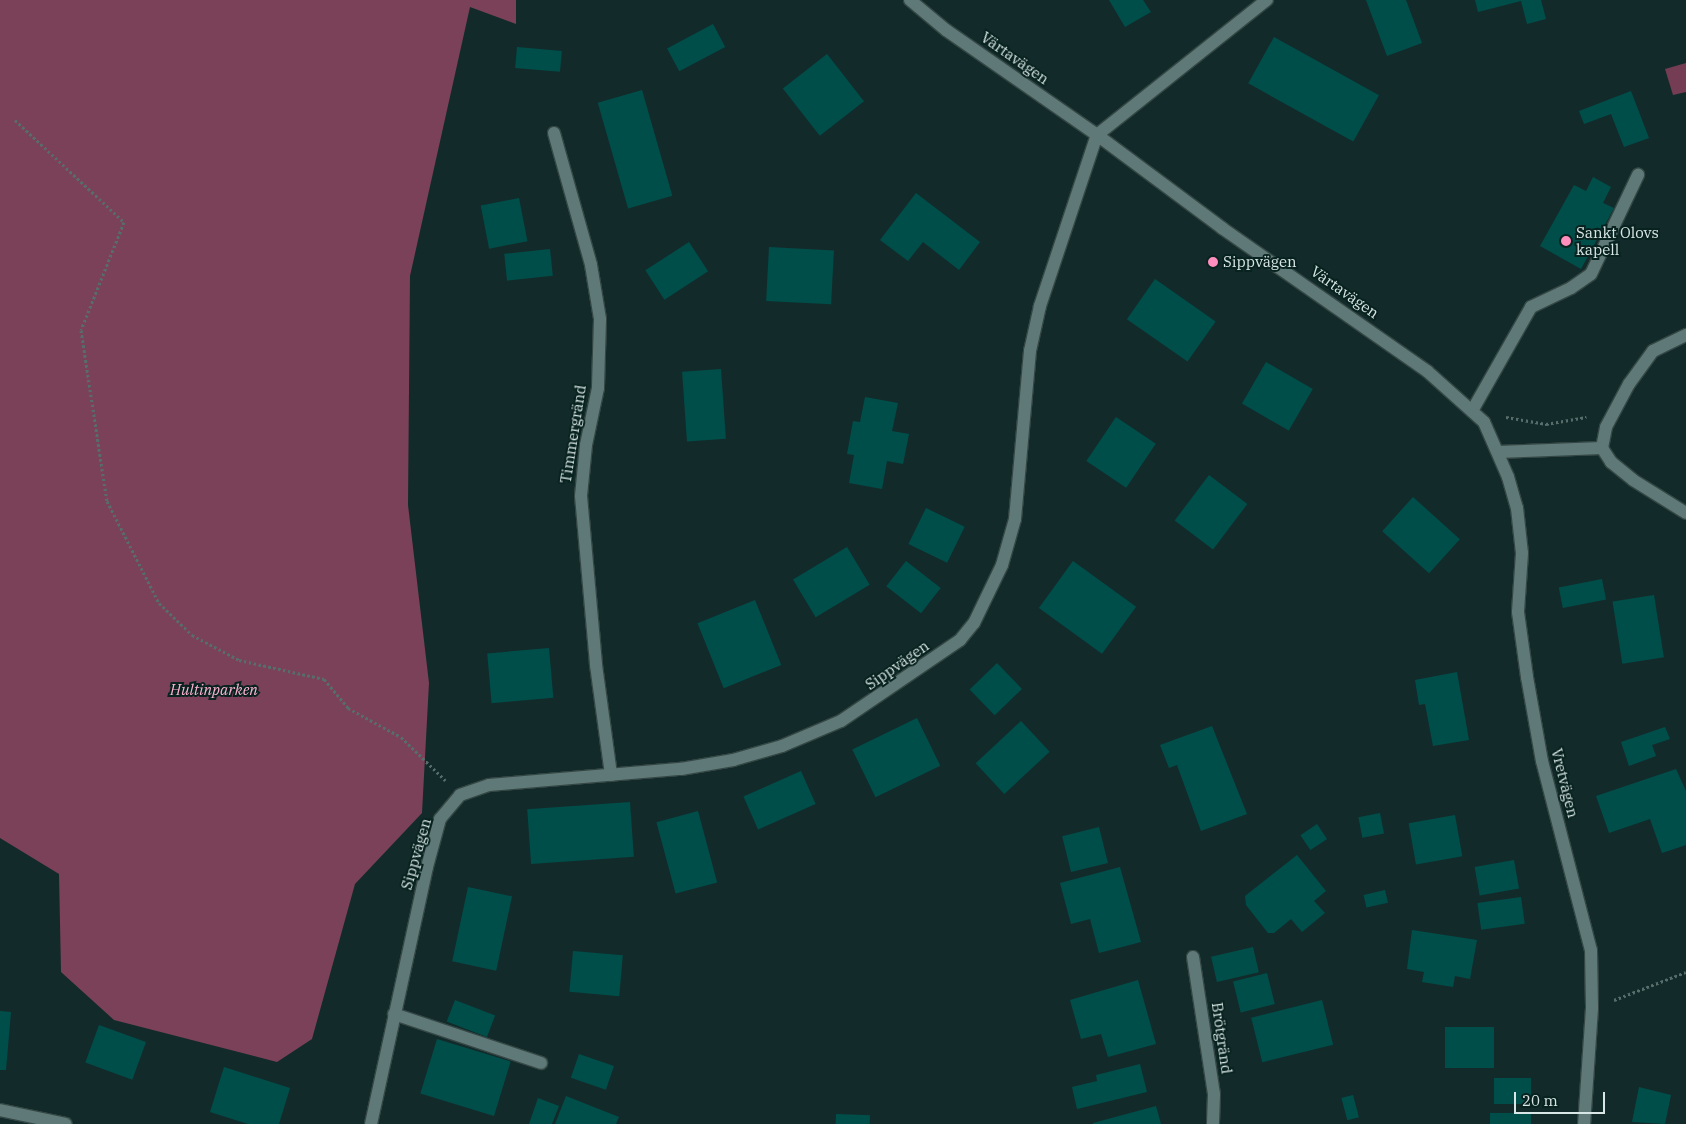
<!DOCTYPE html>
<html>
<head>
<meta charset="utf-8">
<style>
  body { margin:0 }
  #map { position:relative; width:1686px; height:1124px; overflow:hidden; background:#122b2a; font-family:"IBM Plex Serif",serif }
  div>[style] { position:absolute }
  .forest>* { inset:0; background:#7a4159 }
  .water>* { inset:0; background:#743d54 }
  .building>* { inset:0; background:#004e4a; transform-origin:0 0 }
  .path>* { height:3px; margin-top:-1.5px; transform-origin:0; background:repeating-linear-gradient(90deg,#576d6b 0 2.5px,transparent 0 5px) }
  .roads { filter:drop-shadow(1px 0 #344745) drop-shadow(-1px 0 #344745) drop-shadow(0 1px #344745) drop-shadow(0 -1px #344745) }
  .service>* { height:12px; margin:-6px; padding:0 6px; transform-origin:6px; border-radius:6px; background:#5e7977 }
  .minor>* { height:12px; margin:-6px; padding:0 6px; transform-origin:6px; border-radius:6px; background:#5e7977 }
  .dots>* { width:14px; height:14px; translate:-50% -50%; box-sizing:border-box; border:2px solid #082220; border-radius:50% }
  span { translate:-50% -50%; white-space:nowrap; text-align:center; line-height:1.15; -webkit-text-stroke:4px #082220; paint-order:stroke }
  .street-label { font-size:15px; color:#d8e7e5 }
  .poi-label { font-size:15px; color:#d8e7e5 }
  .left { translate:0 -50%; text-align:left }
  .park-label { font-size:15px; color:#feb5d1; font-style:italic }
  .scale { position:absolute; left:1514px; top:1092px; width:91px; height:22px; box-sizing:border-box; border:2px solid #d8e7e5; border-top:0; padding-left:6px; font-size:15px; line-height:18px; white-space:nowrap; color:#d8e7e5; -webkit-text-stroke:4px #082220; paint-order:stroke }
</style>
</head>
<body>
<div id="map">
  <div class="forest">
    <div style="clip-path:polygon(0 0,516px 0,516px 24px,470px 7px,410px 276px,408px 505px,429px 683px,422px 813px,355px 884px,312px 1039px,277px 1062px,114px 1020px,61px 972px,59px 874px,0 838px)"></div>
  </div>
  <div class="water">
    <div style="clip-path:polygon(1686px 63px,1686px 92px,1673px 95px,1665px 69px)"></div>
  </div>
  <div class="building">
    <div style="clip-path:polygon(1109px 0,1143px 0,1151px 12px,1125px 27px)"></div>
    <div style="clip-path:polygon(1366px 0,1406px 0,1422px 43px,1387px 56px)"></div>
    <div style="clip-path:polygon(1475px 0,1541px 0,1546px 19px,1527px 24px,1521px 1px,1478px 12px)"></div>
    <div style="left:713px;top:24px;width:26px;height:52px;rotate:62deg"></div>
    <div style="left:1274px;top:37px;width:120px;height:53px;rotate:29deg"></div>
    <div style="left:517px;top:47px;width:45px;height:21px;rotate:5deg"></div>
    <div style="left:827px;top:54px;width:60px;height:56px;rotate:52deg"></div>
    <div style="left:642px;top:90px;width:110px;height:46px;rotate:74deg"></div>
    <div style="clip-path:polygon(1631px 91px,1649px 138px,1624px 147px,1611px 114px,1584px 124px,1579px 111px)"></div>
    <div style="clip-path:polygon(1593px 177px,1611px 187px,1603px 203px,1614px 208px,1581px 269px,1540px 246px,1574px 185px,1586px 191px)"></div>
    <div style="clip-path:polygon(916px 193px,980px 242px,959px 270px,923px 242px,908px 261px,880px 240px)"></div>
    <div style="left:519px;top:198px;width:44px;height:39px;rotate:79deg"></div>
    <div style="left:689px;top:242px;width:35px;height:52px;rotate:57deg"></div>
    <div style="left:769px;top:247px;width:65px;height:54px;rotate:3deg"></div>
    <div style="left:550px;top:249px;width:27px;height:46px;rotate:84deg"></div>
    <div style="left:1155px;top:279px;width:74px;height:49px;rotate:35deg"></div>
    <div style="left:1266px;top:362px;width:54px;height:48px;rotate:30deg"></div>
    <div style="left:721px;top:369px;width:70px;height:39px;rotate:86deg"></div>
    <div style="clip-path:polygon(865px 397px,898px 403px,892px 431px,909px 434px,903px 464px,887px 461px,882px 489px,849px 483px,854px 455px,847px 454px,853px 421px,860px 422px)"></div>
    <div style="left:1116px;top:417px;width:48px;height:53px;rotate:34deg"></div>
    <div style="left:1209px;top:475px;width:48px;height:57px;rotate:37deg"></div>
    <div style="left:1413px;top:497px;width:63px;height:46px;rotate:42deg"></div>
    <div style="left:926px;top:508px;width:43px;height:40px;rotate:26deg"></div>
    <div style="left:847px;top:547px;width:44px;height:63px;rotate:59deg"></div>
    <div style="left:906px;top:561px;width:44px;height:32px;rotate:38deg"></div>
    <div style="left:1073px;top:561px;width:78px;height:58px;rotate:36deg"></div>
    <div style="left:1602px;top:579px;width:21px;height:44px;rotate:79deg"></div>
    <div style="left:1654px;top:595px;width:63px;height:42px;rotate:81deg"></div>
    <div style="left:755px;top:600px;width:70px;height:62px;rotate:68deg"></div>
    <div style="left:549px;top:648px;width:50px;height:62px;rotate:85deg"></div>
    <div style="left:997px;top:663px;width:36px;height:38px;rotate:46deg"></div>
    <div style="clip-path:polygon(1457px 672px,1469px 740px,1433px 746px,1425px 704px,1419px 705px,1415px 680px)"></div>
    <div style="left:917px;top:718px;width:53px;height:72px;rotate:64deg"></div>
    <div style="left:1021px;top:721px;width:42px;height:62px;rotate:47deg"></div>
    <div style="clip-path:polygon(1212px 726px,1247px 814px,1201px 831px,1177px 765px,1169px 768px,1160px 745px)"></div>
    <div style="clip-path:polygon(1665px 727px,1670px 739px,1652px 745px,1656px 756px,1629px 766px,1621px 742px)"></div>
    <div style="clip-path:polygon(1676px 769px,1686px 791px,1686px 845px,1662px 853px,1650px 819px,1609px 833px,1596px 796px)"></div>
    <div style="left:801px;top:771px;width:36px;height:63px;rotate:66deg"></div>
    <div style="left:630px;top:802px;width:55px;height:103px;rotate:86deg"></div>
    <div style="left:698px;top:811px;width:74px;height:43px;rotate:75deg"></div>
    <div style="left:1380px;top:813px;width:21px;height:22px;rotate:79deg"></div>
    <div style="left:1455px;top:815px;width:42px;height:47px;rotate:80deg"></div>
    <div style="left:1317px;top:824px;width:18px;height:20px;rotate:56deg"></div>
    <div style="left:1099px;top:827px;width:37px;height:38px;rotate:76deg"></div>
    <div style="clip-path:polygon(1297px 855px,1326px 891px,1314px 901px,1325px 913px,1302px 932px,1291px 919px,1274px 933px,1268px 933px,1246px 905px,1245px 896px)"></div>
    <div style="left:1514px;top:860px;width:29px;height:40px;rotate:80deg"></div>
    <div style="clip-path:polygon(1120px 867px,1141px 942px,1099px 953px,1090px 919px,1071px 924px,1060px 883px)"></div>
    <div style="left:468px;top:887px;width:45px;height:76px;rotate:12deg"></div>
    <div style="left:1385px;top:890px;width:13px;height:22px;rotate:77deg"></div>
    <div style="left:1521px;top:897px;width:27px;height:44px;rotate:82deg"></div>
    <div style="clip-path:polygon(1412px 930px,1477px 940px,1470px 979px,1455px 976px,1453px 987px,1422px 982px,1424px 972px,1407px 969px)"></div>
    <div style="left:1253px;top:947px;width:26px;height:43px;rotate:77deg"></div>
    <div style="left:573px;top:951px;width:50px;height:41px;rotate:5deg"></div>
    <div style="left:1267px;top:973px;width:32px;height:35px;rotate:76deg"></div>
    <div style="clip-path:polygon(1138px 980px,1156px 1044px,1108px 1057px,1101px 1034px,1081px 1039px,1070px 1000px)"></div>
    <div style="left:455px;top:1000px;width:43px;height:23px;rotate:21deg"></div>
    <div style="left:1322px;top:1000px;width:46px;height:73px;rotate:76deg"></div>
    <div style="clip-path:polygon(0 1011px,11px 1012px,6px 1070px,0 1070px)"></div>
    <div style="left:99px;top:1025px;width:50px;height:40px;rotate:20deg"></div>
    <div style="left:1445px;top:1027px;width:49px;height:41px"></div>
    <div style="left:437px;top:1039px;width:77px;height:57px;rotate:17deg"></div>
    <div style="left:579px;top:1054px;width:37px;height:25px;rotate:19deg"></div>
    <div style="clip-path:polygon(1140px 1064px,1147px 1092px,1077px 1109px,1072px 1087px,1097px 1081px,1096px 1075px)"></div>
    <div style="clip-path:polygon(224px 1067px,290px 1088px,279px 1124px,248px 1124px,210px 1112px)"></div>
    <div style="left:1494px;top:1078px;width:37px;height:26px"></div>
    <div style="clip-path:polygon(1639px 1087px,1671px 1095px,1665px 1124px,1632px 1122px)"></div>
    <div style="left:1353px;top:1095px;width:23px;height:12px;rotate:75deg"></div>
    <div style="clip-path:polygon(566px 1096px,619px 1117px,616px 1124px,555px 1124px)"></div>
    <div style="clip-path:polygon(538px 1098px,559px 1106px,552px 1124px,529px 1124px)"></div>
    <div style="clip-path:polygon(1156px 1106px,1161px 1124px,1093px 1124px,1093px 1123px)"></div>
    <div style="left:1490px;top:1113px;width:41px;height:11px"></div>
    <div style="left:836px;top:1114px;width:34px;height:10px;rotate:2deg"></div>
  </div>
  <div class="path">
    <div style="left:15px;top:120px;width:149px;rotate:43.1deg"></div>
    <div style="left:124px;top:222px;width:116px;rotate:111.7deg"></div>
    <div style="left:81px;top:330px;width:173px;rotate:81.4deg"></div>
    <div style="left:107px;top:501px;width:114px;rotate:63deg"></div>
    <div style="left:159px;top:603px;width:46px;rotate:44.1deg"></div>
    <div style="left:192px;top:635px;width:53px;rotate:28deg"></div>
    <div style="left:239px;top:660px;width:87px;rotate:12.6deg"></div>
    <div style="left:324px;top:679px;width:38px;rotate:50deg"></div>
    <div style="left:348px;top:708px;width:60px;rotate:28.7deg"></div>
    <div style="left:401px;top:737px;width:62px;rotate:44.3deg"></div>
    <div style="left:1506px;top:417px;width:41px;rotate:9.9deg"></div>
    <div style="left:1546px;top:424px;width:41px;rotate:-9.9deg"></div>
    <div style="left:1614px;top:1000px;width:77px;rotate:-21.3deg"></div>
  </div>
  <div class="roads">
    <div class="service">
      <div style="left:1472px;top:411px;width:120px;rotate:-60.4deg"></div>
      <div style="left:1531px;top:307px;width:44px;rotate:-25.4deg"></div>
      <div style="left:1571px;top:288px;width:24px;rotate:-35deg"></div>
      <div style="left:1591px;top:274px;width:110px;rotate:-64.6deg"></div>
    </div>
    <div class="minor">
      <div style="left:910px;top:0;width:47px;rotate:39.8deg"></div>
      <div style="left:946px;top:30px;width:184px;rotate:34.8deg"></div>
      <div style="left:1097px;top:135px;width:156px;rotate:36.6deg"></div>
      <div style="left:1222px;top:228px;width:250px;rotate:34.9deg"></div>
      <div style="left:1427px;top:371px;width:76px;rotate:41.8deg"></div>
      <div style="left:1484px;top:422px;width:60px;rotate:66.4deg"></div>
      <div style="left:1508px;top:477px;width:32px;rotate:74deg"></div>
      <div style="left:1517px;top:508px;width:45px;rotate:83.7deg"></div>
      <div style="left:1522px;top:553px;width:59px;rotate:93.9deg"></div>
      <div style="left:1518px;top:612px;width:66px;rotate:82.1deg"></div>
      <div style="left:1527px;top:677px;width:85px;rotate:79.9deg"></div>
      <div style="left:1542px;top:761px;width:195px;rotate:75.5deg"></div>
      <div style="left:1591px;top:950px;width:58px;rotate:89deg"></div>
      <div style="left:1592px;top:1008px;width:116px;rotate:93.9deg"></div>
      <div style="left:554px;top:133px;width:137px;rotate:74.3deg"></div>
      <div style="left:591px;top:265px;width:55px;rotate:80.5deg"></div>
      <div style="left:600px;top:319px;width:69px;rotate:91.7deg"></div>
      <div style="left:598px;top:388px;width:58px;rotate:101.9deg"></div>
      <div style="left:586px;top:445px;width:51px;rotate:95.6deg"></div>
      <div style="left:581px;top:496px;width:170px;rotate:84.9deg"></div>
      <div style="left:596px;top:665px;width:111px;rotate:82.2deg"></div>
      <div style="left:1602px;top:448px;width:21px;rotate:-79deg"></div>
      <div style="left:1606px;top:427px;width:49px;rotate:-61.9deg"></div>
      <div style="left:1629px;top:384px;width:41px;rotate:-54deg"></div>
      <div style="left:1653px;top:351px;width:37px;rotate:-26deg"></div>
      <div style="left:1498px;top:452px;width:104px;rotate:-2.2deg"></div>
      <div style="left:1602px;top:448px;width:17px;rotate:57deg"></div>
      <div style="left:1611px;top:462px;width:28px;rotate:39deg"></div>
      <div style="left:1633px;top:480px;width:62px;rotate:31.9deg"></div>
      <div style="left:1193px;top:957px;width:139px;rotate:81.3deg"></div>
      <div style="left:1214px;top:1094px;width:30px;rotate:92deg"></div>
      <div style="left:394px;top:1014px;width:155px;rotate:18.4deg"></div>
      <div style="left:0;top:1110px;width:67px;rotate:12deg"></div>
      <div style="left:371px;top:1124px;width:263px;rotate:-77.7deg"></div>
      <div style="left:427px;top:867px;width:50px;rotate:-74.8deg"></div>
      <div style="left:440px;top:819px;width:31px;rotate:-50deg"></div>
      <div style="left:460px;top:795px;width:31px;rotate:-19deg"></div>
      <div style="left:489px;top:785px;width:193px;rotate:-4.8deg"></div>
      <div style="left:681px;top:769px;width:53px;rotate:-9.8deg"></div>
      <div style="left:733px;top:760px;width:51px;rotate:-15.9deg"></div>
      <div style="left:782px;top:746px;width:64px;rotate:-23deg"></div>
      <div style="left:841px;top:721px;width:144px;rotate:-34.2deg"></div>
      <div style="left:960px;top:640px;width:22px;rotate:-51deg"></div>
      <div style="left:974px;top:623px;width:64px;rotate:-64.2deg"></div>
      <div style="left:1002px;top:565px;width:48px;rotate:-74.2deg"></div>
      <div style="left:1015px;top:519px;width:169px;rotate:-84.9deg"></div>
      <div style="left:1030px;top:351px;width:46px;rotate:-77.5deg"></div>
      <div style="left:1040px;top:306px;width:180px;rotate:-71.6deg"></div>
      <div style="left:1097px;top:135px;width:217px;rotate:-38.5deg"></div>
    </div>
  </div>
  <div class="dots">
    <div style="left:1566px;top:241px;background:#fe8ebd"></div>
    <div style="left:1213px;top:262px;background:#fe8ebd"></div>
  </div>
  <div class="street-label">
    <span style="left:1015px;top:58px;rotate:35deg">Värtavägen</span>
    <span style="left:1345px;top:292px;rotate:35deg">Värtavägen</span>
    <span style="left:573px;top:434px;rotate:-81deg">Timmergränd</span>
    <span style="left:897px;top:665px;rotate:-35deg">Sippvägen</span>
    <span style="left:1565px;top:783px;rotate:76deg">Vretvägen</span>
    <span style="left:416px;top:854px;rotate:-74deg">Sippvägen</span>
    <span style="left:1222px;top:1038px;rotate:82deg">Brötgränd</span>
  </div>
  <div class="poi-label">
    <span class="left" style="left:1576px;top:241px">Sankt Olovs<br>kapell</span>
    <span class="left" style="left:1223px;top:262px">Sippvägen</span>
  </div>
  <div class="park-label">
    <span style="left:214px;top:690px">Hultinparken</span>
  </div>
  <div class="scale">20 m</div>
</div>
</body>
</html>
